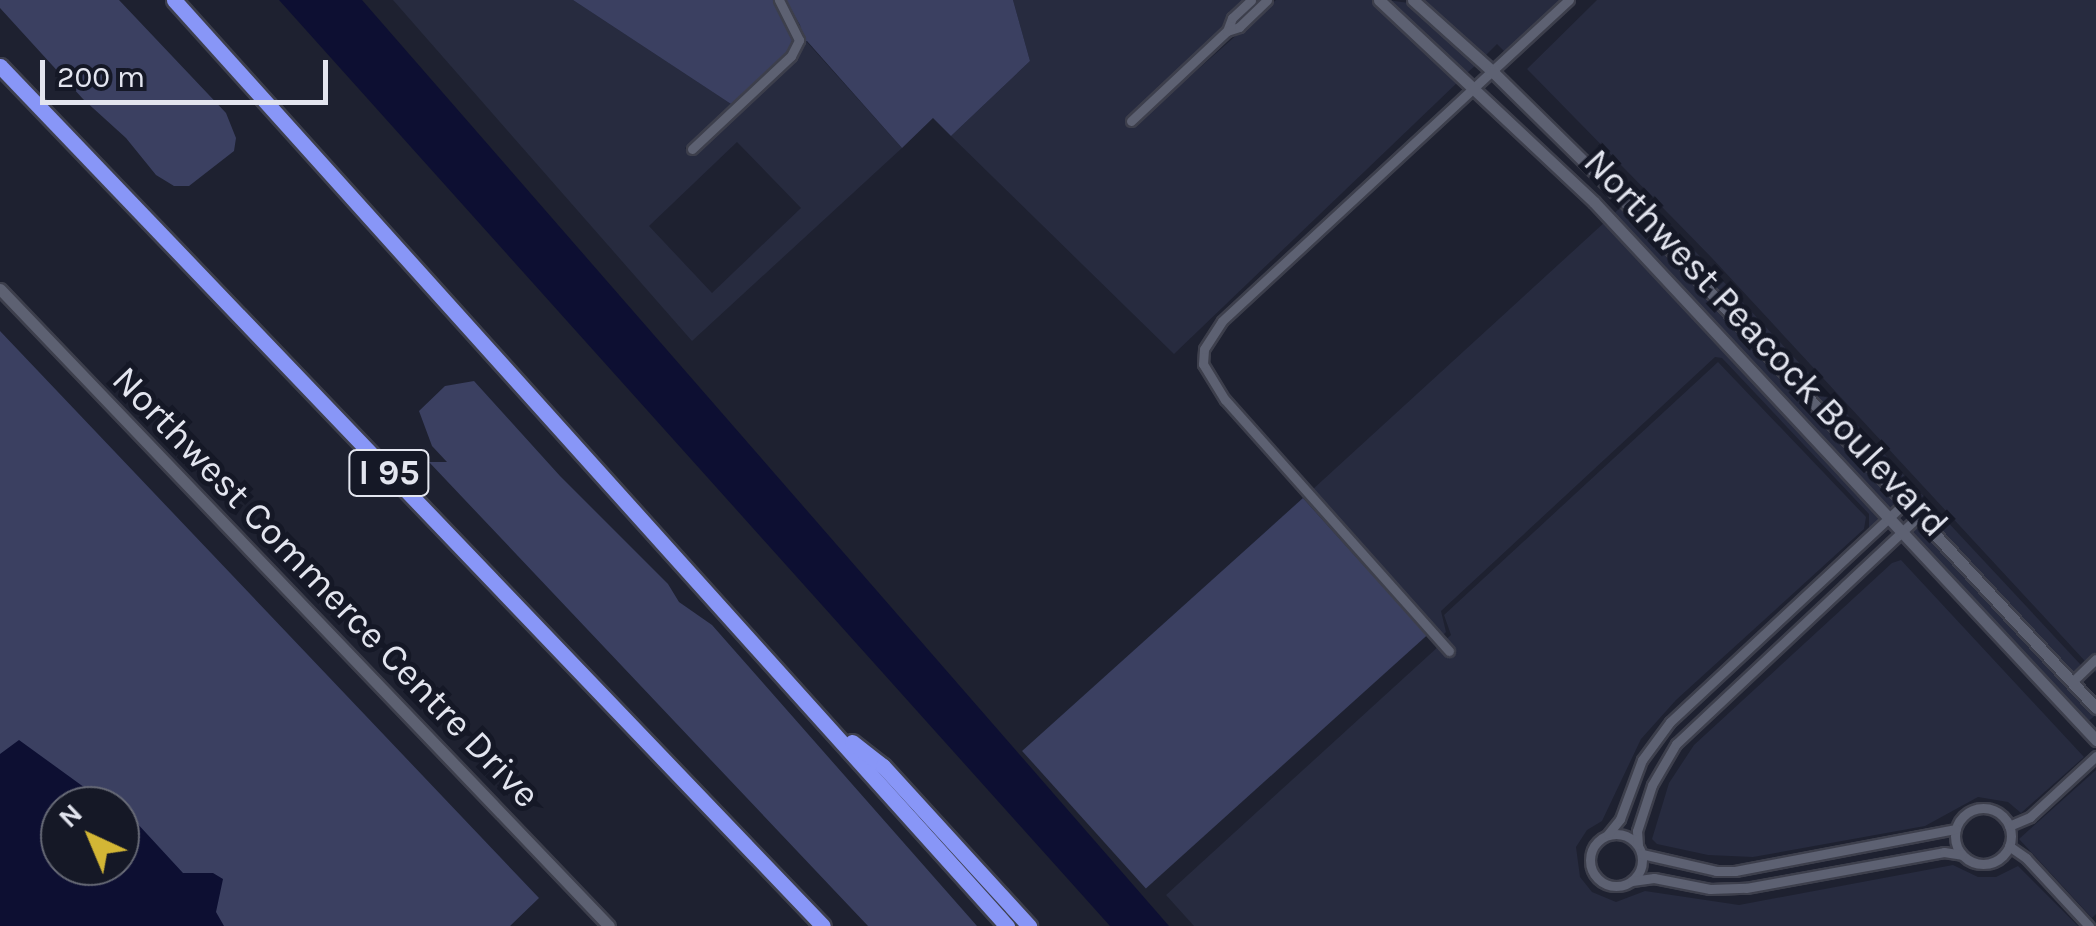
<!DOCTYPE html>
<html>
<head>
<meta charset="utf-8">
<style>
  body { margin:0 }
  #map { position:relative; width:2096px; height:926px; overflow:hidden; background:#1e2130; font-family:Karla,sans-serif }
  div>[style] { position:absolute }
  .built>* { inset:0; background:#272b3f; transform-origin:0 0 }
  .green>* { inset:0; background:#3b4061; transform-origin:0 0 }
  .water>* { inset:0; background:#0d0f32 }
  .roads { filter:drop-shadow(2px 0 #3d3f4c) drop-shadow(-2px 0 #3d3f4c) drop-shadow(0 2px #3d3f4c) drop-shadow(0 -2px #3d3f4c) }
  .minor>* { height:9px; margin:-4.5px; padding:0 4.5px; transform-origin:4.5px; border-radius:4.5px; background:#5d6172 }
  .minor>.ring { margin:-4.5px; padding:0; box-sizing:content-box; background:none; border:9px solid #5d6172; border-radius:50% }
  .tertiary>* { height:11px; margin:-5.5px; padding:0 5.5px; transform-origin:5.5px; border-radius:5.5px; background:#5d6172 }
  .motorway>* { height:15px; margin:-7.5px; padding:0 7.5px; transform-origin:7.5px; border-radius:7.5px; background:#8896f7 }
  span { translate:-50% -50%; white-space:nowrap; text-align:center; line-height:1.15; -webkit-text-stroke:10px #151826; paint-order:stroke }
  .shield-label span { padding:2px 8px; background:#151826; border:2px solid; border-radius:8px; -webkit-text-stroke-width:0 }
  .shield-label { font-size:35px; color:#e3e5ef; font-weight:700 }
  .street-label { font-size:38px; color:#e3e5ef }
  .north { position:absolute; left:40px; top:786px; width:100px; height:100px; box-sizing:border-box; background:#151826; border:2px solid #676a76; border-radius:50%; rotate:316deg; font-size:28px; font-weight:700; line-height:40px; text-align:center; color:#e3e5ef }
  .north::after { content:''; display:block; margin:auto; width:35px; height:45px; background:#d3b635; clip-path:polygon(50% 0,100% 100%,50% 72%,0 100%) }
  .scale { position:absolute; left:40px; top:60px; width:288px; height:45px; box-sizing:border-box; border:5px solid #e3e5ef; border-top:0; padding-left:12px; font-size:30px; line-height:35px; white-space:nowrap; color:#e3e5ef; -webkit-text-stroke:8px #151826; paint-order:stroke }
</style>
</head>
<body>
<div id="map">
  <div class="built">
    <div style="clip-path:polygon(evenodd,393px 0,573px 0,731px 104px,685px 148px,692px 156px,795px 60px,806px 41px,902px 148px,692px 341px,393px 0,737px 142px,801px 208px,712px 293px,649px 226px,737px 142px)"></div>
    <div style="clip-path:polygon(1013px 0,1243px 0,1228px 14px,1221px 29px,1125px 119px,1132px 128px,1276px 0,1372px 0,1460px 80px,1174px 354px,951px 136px,1030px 61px)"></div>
    <div style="clip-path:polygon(1387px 0,1409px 3px,1477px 64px,1467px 73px)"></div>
    <div style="clip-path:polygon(1420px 0,1561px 0,1505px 52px,1497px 44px,1484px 57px)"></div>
    <div style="clip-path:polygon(1597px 0,2096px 0,2096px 673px,1711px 257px,1527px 69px)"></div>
    <div style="left:1639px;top:191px;width:649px;height:12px;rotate:47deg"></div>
    <div style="left:1622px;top:206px;width:405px;height:12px;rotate:47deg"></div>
    <div style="clip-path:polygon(1606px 221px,1883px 516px,1869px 528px,1869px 514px,1722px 358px,1715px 357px,1441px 611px,1446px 632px,1442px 636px,1312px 490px)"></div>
    <div style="clip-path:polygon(1718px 362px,1866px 517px,1864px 529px,1676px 700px,1641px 739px,1602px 821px,1587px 830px,1576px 847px,1580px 877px,1592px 892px,1616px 902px,1645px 891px,1739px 905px,1953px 865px,1978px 877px,1996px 877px,2018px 866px,2078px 926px,1194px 926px,1166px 895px,1451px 635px,1444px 615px)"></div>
    <div style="left:1920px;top:523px;width:260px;height:12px;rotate:47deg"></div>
    <div style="clip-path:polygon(1901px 560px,2084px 757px,2021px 813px,2008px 802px,1978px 797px,1925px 826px,1753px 857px,1708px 855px,1657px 844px,1652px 839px,1669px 783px,1694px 745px,1892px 563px)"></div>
    <div style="clip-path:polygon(2096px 770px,2096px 914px,2092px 918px,2019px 839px)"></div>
  </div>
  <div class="green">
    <div style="clip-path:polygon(0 0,119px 0,226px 113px,236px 138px,234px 151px,189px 186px,174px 186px,156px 175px,126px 138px,83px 99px,0 8px)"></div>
    <div style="clip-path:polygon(573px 0,774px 0,793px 39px,787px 53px,731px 104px)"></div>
    <div style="clip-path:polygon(785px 0,1013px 0,1030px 61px,951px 136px,933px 118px,902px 148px,807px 41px,803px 43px,800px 25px)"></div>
    <div style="clip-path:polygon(evenodd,0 331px,539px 898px,510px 926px,0 926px,0 331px,60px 806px,120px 806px,120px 866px,60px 866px,60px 806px)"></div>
    <div style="clip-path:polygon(474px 381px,560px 476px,668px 584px,679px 602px,712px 625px,977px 926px,868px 926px,429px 462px,447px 462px,432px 446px,419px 411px,445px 386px)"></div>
    <div style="left:1303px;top:498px;width:185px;height:378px;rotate:48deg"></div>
  </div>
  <div class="water">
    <div style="clip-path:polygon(279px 0,362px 0,1169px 926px,1110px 926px)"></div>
    <div style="clip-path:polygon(19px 740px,110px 806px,60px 806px,60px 866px,120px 866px,120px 812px,135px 821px,183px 873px,213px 873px,223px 879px,216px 912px,224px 926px,0 926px,0 754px)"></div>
  </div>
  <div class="roads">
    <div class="minor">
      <div style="left:1227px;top:31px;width:14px;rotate:-69deg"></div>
      <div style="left:1232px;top:18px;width:26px;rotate:-43deg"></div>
      <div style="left:1131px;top:121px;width:132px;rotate:-43.2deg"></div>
      <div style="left:1227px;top:31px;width:13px;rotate:-18deg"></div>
      <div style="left:1239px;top:27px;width:39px;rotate:-44deg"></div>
      <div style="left:692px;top:149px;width:136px;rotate:-43.2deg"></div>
      <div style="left:791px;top:56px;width:18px;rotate:-63deg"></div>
      <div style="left:799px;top:40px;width:45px;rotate:-116.6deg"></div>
      <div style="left:1449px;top:651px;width:336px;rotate:-131.7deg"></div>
      <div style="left:1225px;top:400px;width:42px;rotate:-121.4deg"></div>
      <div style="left:1203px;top:364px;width:15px;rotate:-86deg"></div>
      <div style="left:1204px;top:349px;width:33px;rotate:-57deg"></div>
      <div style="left:1222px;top:321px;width:473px;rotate:-42.8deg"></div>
      <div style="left:2072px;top:682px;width:33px;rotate:-44deg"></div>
      <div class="ring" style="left:1955px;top:808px;width:47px;height:47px"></div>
      <div style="left:2009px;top:826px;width:23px;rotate:-23deg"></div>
      <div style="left:2030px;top:817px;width:90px;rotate:-42.7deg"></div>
      <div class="ring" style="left:1590px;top:834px;width:43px;height:43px"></div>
      <div style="left:1608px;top:834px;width:19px;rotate:-51deg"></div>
      <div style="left:1620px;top:819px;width:63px;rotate:-69.6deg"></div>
      <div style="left:1642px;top:760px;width:47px;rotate:-53.6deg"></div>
      <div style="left:1670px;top:722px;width:324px;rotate:-43deg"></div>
      <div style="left:1638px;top:845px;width:14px;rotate:-94deg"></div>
      <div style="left:1637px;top:831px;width:48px;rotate:-71.9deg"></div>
      <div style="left:1652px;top:785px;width:48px;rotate:-59.7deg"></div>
      <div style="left:1676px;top:744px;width:335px;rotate:-43.2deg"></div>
      <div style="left:2009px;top:846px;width:21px;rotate:35deg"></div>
      <div style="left:2026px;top:858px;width:93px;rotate:47.2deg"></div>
      <div style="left:1642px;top:854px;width:76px;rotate:12.9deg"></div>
      <div style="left:1716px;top:871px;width:19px"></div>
      <div style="left:1735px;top:871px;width:225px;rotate:-10.8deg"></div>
      <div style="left:1632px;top:881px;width:22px;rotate:-8deg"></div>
      <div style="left:1654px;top:878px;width:57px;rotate:11.1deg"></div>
      <div style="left:1710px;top:889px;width:36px;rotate:-2deg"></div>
      <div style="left:1746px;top:888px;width:201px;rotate:-10.3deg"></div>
      <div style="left:1944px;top:852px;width:18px;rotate:9deg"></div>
    </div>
    <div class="tertiary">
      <div style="left:1379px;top:0;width:295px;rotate:43.2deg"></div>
      <div style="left:1594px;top:202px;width:736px;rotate:46.98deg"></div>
      <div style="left:1413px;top:0;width:106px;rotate:41.9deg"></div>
      <div style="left:1492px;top:71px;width:221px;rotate:44.6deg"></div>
      <div style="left:1649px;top:226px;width:657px;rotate:47.16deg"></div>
      <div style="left:0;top:289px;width:881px;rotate:46.29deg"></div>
    </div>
    <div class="motorway">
      <div style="left:174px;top:0;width:1246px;rotate:48.03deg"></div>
      <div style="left:0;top:66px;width:1190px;rotate:46.26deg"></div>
      <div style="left:852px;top:742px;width:39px;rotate:38deg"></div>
      <div style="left:883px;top:766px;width:217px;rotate:47.6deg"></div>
    </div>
  </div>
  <div class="shield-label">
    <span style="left:389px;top:473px">I 95</span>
  </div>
  <div class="street-label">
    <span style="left:1766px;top:343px;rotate:47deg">Northwest Peacock Boulevard</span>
    <span style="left:326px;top:587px;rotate:46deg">Northwest Commerce Centre Drive</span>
  </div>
  <div class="north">N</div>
  <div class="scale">200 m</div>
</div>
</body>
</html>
